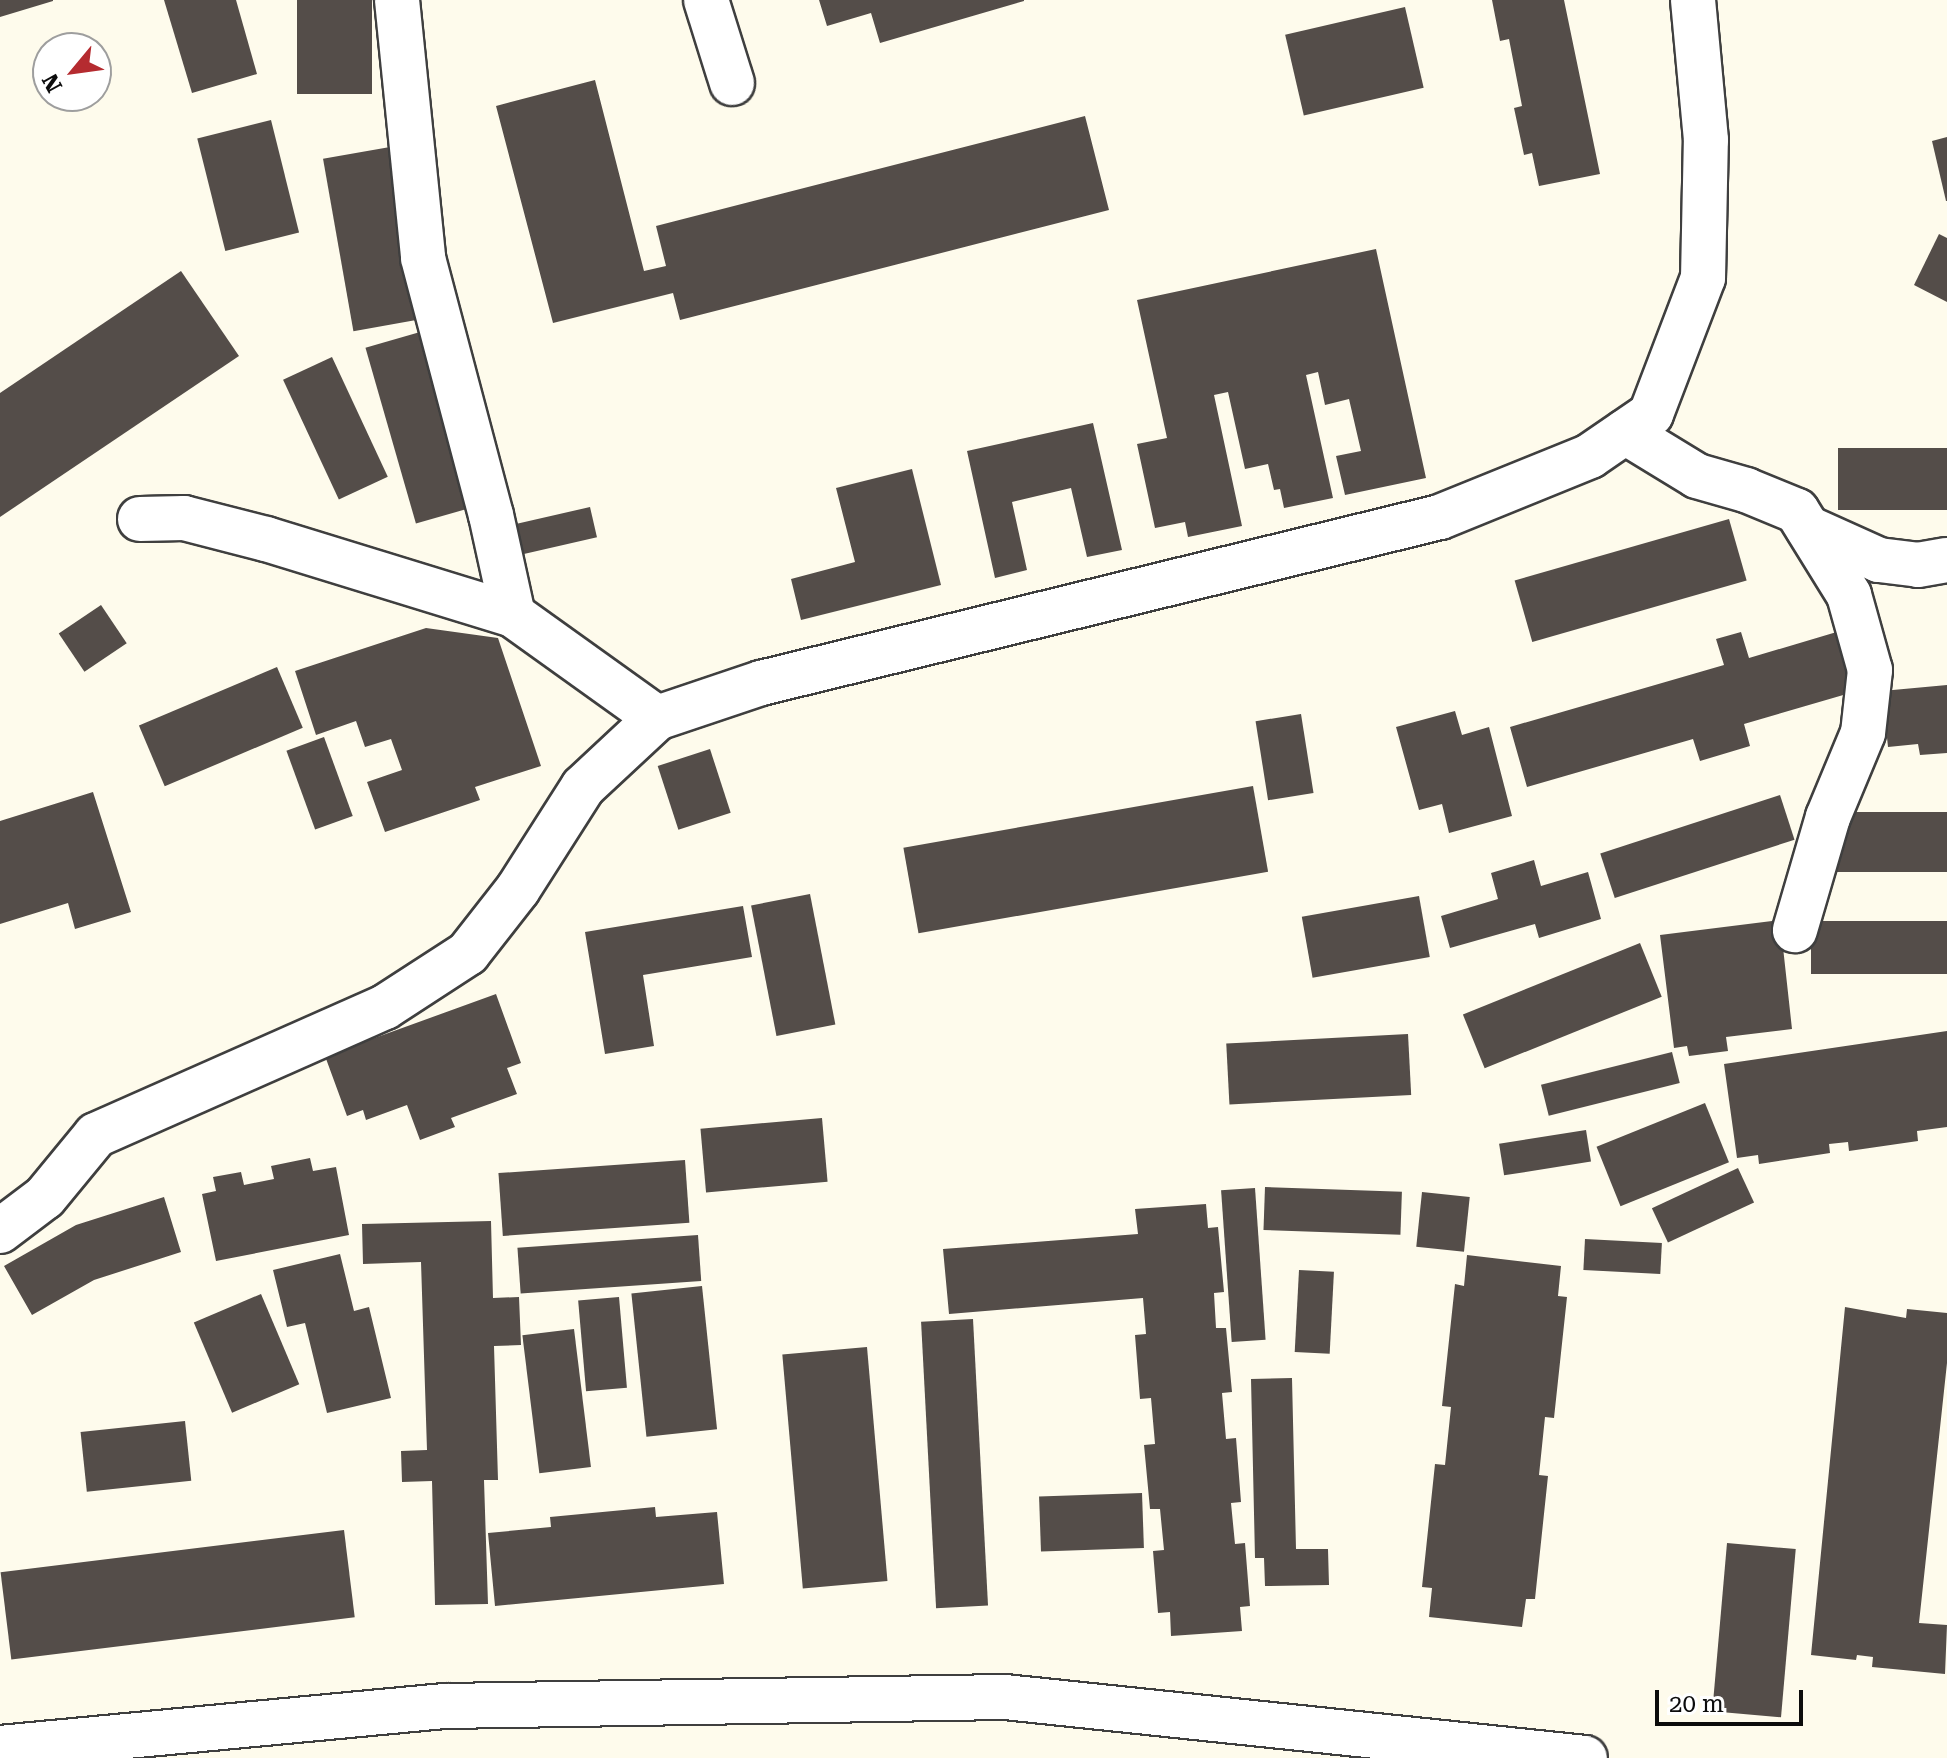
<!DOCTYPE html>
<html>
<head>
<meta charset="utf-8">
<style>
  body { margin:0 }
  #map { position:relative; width:1947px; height:1758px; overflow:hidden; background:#fefbec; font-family:"Roboto Serif",serif }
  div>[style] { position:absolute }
  .building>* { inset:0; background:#544d49; transform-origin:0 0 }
  .roads { filter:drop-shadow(2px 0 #3f3f3f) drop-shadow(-2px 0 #3f3f3f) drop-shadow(0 2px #3f3f3f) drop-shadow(0 -2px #3f3f3f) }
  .minor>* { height:44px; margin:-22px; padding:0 22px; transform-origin:22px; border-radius:22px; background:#fff }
  .tertiary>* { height:44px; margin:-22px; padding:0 22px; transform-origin:22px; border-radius:22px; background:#fff }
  span { translate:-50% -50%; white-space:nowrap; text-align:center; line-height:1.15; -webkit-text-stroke:8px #fff; paint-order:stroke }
  .north { position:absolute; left:32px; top:32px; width:80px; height:80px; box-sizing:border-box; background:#fff; border:2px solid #9e9e9e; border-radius:50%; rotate:241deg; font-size:22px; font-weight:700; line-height:32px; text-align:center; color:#0c0c0c }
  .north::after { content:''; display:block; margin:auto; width:28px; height:36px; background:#b52b30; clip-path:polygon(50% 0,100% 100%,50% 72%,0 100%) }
  .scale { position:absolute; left:1655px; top:1690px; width:148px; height:36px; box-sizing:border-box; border:4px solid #0c0c0c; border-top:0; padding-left:10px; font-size:24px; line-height:28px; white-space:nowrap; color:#0c0c0c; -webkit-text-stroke:6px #fff; paint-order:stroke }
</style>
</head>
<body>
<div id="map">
  <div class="building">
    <div style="clip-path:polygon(0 0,53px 0,53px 1px,0 17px)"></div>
    <div style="clip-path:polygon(164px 0,236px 0,257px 74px,192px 93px)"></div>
    <div style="left:297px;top:0;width:75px;height:94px"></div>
    <div style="clip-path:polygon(819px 0,1024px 0,1024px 1px,880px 43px,871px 13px,827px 26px)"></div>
    <div style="clip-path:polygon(1492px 0,1564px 0,1600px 174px,1539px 186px,1532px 153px,1524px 155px,1514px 108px,1522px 106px,1509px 39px,1500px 41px)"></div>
    <div style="left:1405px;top:7px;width:83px;height:123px;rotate:77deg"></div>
    <div style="clip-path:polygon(595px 80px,644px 271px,666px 266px,656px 226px,1085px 116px,1109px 210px,680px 320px,673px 293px,553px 323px,496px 106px)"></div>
    <div style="left:271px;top:120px;width:116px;height:76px;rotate:76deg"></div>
    <div style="clip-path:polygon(1947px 137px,1947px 201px,1946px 201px,1932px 141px)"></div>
    <div style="left:390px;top:147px;width:175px;height:68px;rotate:80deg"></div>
    <div style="clip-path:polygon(1939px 234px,1947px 238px,1947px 302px,1914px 285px)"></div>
    <div style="clip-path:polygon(1376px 249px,1426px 478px,1345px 495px,1336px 456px,1361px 451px,1349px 399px,1325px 405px,1318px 372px,1306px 375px,1333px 498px,1284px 508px,1280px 489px,1274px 490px,1268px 464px,1245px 469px,1228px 392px,1214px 395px,1242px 526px,1188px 537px,1185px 522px,1155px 528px,1137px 444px,1167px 438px,1137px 300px)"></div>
    <div style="clip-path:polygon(181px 271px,239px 356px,0 517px,0 393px)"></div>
    <div style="left:427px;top:330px;width:183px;height:64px;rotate:74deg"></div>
    <div style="left:332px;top:357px;width:132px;height:54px;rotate:65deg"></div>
    <div style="clip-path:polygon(1093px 423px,1122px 550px,1087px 557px,1071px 488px,1012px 502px,1027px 570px,995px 578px,967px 451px)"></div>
    <div style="left:1947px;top:448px;width:62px;height:109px;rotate:90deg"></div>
    <div style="clip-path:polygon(912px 469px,941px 585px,801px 620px,791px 579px,855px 562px,836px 488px)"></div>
    <div style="left:590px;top:507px;width:31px;height:75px;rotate:77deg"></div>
    <div style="left:1729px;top:519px;width:64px;height:223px;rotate:74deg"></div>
    <div style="left:101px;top:605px;width:46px;height:51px;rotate:56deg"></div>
    <div style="clip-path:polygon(426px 628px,498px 638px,541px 766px,475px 787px,480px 800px,385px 832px,367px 782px,402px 770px,391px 739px,365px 747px,356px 721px,316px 735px,295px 671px)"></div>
    <div style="clip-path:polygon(1840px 631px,1857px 691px,1744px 724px,1750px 746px,1700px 761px,1693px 739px,1527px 787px,1510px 727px,1724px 665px,1716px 639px,1741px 632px,1749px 658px)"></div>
    <div style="left:277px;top:667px;width:66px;height:150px;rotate:67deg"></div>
    <div style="clip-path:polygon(1947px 685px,1947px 753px,1920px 755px,1918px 744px,1888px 747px,1882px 691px)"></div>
    <div style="clip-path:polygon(1455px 711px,1462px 735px,1489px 727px,1512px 816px,1449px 833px,1442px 804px,1419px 810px,1396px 727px)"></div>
    <div style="left:1301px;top:714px;width:80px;height:46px;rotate:81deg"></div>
    <div style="left:324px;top:737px;width:84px;height:40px;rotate:70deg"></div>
    <div style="left:710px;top:749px;width:67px;height:55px;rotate:72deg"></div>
    <div style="left:1253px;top:786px;width:87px;height:355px;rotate:80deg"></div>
    <div style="clip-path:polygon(93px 792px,131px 912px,75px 929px,68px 903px,0 924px,0 821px)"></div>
    <div style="left:1780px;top:795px;width:47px;height:189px;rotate:72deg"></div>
    <div style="left:1947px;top:812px;width:60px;height:112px;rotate:90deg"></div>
    <div style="clip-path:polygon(1534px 860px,1541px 886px,1588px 872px,1601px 919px,1539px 938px,1535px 924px,1450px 948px,1441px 916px,1498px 899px,1491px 873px)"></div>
    <div style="left:810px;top:894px;width:133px;height:60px;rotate:79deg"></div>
    <div style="left:1419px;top:896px;width:62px;height:119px;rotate:80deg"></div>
    <div style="clip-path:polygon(743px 906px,752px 957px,643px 975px,654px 1046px,605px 1054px,585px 932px)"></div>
    <div style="clip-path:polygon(1780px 920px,1792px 1029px,1726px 1037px,1728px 1051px,1689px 1056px,1687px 1046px,1674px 1048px,1660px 935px)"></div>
    <div style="left:1947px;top:921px;width:53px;height:136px;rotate:90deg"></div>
    <div style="left:1640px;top:943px;width:58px;height:191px;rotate:68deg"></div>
    <div style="clip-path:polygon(496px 994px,521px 1063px,507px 1068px,517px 1094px,451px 1118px,455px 1127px,420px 1140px,407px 1105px,366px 1120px,363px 1110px,347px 1116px,325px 1056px)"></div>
    <div style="clip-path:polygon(1947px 1031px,1947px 1127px,1917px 1131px,1918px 1141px,1849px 1151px,1848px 1142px,1829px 1144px,1830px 1153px,1759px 1164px,1758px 1155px,1737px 1158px,1724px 1064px)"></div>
    <div style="left:1408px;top:1034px;width:61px;height:182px;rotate:87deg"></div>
    <div style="left:1672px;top:1052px;width:32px;height:135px;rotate:76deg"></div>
    <div style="left:1705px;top:1103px;width:64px;height:117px;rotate:68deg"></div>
    <div style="left:822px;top:1118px;width:64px;height:122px;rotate:85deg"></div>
    <div style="left:1586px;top:1130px;width:32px;height:88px;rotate:81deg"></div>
    <div style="clip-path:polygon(310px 1158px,313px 1171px,336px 1167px,349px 1235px,216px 1261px,202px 1194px,216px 1191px,213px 1177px,241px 1172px,244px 1185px,274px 1179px,271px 1166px)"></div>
    <div style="left:685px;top:1160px;width:63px;height:187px;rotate:86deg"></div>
    <div style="left:1738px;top:1168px;width:38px;height:95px;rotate:65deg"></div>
    <div style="left:1265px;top:1187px;width:137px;height:43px;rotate:2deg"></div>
    <div style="left:1255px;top:1188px;width:152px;height:34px;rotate:86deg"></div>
    <div style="left:1422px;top:1192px;width:48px;height:55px;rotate:6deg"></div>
    <div style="clip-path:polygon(164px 1197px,181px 1252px,94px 1280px,32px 1315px,4px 1266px,76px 1225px)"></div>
    <div style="clip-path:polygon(1206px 1204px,1208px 1228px,1218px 1227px,1224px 1292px,1214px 1293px,1216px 1328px,1226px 1328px,1232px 1392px,1222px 1393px,1226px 1439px,1236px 1438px,1241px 1502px,1231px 1503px,1235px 1544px,1245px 1543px,1250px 1606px,1240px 1607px,1242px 1631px,1171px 1636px,1170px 1612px,1158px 1613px,1153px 1551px,1164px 1550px,1160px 1509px,1150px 1509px,1144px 1445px,1155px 1444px,1151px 1398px,1140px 1399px,1135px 1335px,1146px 1334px,1143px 1298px,949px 1314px,943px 1249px,1138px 1234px,1135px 1209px)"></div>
    <div style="clip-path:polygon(491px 1221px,493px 1298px,519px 1297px,521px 1345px,494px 1346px,498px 1480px,484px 1480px,488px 1604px,435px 1605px,432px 1481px,402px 1482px,401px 1451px,427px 1450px,421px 1262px,363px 1264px,362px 1224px)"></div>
    <div style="left:698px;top:1235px;width:46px;height:181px;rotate:86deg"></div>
    <div style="left:1585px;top:1239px;width:77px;height:31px;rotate:3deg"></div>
    <div style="clip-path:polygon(340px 1254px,354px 1311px,369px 1307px,391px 1398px,327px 1413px,305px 1323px,287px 1327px,273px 1270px)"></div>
    <div style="clip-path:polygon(1467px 1255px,1561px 1266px,1558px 1296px,1567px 1297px,1554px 1418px,1545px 1417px,1539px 1475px,1548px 1476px,1535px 1599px,1526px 1599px,1522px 1627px,1429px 1617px,1432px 1588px,1422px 1587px,1435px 1464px,1445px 1465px,1451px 1407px,1442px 1406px,1455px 1284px,1464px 1286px)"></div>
    <div style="left:1299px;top:1270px;width:35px;height:82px;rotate:3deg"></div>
    <div style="left:702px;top:1286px;width:144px;height:71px;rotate:84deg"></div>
    <div style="left:261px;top:1294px;width:98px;height:73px;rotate:67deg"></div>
    <div style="left:619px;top:1297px;width:91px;height:41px;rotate:85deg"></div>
    <div style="clip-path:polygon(1845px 1307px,1906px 1318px,1907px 1309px,1947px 1313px,1947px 1363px,1919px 1623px,1947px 1625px,1945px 1674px,1872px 1667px,1873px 1657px,1857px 1655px,1856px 1660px,1811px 1655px)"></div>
    <div style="left:973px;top:1319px;width:287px;height:52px;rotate:87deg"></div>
    <div style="left:574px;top:1329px;width:139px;height:52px;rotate:83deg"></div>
    <div style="left:867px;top:1347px;width:235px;height:85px;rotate:85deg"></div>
    <div style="clip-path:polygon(1292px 1378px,1296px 1549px,1328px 1549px,1329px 1585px,1265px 1586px,1264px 1558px,1255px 1558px,1251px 1379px)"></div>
    <div style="left:185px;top:1421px;width:60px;height:105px;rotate:84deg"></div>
    <div style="left:1142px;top:1493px;width:55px;height:103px;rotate:88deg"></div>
    <div style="clip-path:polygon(655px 1507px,656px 1517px,717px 1512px,724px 1584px,495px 1606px,488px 1533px,551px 1527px,550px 1517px)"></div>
    <div style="left:344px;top:1530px;width:88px;height:346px;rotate:83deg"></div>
    <div style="left:1727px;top:1543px;width:69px;height:169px;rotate:5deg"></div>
  </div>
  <div class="roads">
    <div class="minor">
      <div style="left:397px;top:0;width:259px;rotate:84.2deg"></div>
      <div style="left:423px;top:258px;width:266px;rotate:75.2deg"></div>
      <div style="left:491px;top:515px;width:102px;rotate:77.6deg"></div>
      <div style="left:706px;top:0;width:87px;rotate:72.6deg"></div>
      <div style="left:1625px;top:432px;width:84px;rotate:31.4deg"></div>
      <div style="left:1697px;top:476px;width:51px;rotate:15.9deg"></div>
      <div style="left:1746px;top:490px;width:55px;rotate:22.4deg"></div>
      <div style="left:1797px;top:511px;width:99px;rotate:58.2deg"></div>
      <div style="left:1849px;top:595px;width:78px;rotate:74.4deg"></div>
      <div style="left:1870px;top:670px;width:63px;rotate:96.3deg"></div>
      <div style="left:1863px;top:733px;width:91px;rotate:112.6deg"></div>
      <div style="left:1828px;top:817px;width:118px;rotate:106.3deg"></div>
      <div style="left:140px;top:519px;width:44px;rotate:-1.3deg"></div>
      <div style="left:184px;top:518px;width:85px;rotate:14.4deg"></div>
      <div style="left:266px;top:539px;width:258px;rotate:17.1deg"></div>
      <div style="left:513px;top:615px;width:177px;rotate:35.6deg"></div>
      <div style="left:1808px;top:528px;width:78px;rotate:24.3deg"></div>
      <div style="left:1879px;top:560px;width:39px;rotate:7deg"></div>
      <div style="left:1918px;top:565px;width:29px;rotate:-10deg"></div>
      <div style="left:0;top:1231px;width:56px;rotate:-37.1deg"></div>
      <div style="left:45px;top:1197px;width:80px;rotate:-50.6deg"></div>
      <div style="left:96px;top:1135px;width:316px;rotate:-23.9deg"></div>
      <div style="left:385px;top:1007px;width:99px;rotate:-33deg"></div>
      <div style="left:468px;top:953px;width:81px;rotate:-52deg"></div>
      <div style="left:518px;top:889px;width:121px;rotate:-57.5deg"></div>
      <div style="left:583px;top:787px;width:101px;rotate:-43deg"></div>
      <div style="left:657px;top:718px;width:110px;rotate:-18.6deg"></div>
      <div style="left:761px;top:683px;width:699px;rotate:-13.74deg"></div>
      <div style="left:1440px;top:517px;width:162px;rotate:-22.1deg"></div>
      <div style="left:1590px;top:456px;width:74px;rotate:-34.5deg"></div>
      <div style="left:1651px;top:414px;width:146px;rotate:-69.1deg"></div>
      <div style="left:1703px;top:278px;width:138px;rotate:-88.8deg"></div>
      <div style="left:1706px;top:140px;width:141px;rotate:-95.3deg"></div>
    </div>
    <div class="tertiary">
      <div style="left:0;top:1748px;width:447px;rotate:-5.4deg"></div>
      <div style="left:445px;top:1706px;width:560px;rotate:-0.92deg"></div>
      <div style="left:1005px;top:1697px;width:583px;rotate:6deg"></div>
    </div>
  </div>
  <div class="north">N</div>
  <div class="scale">20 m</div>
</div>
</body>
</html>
